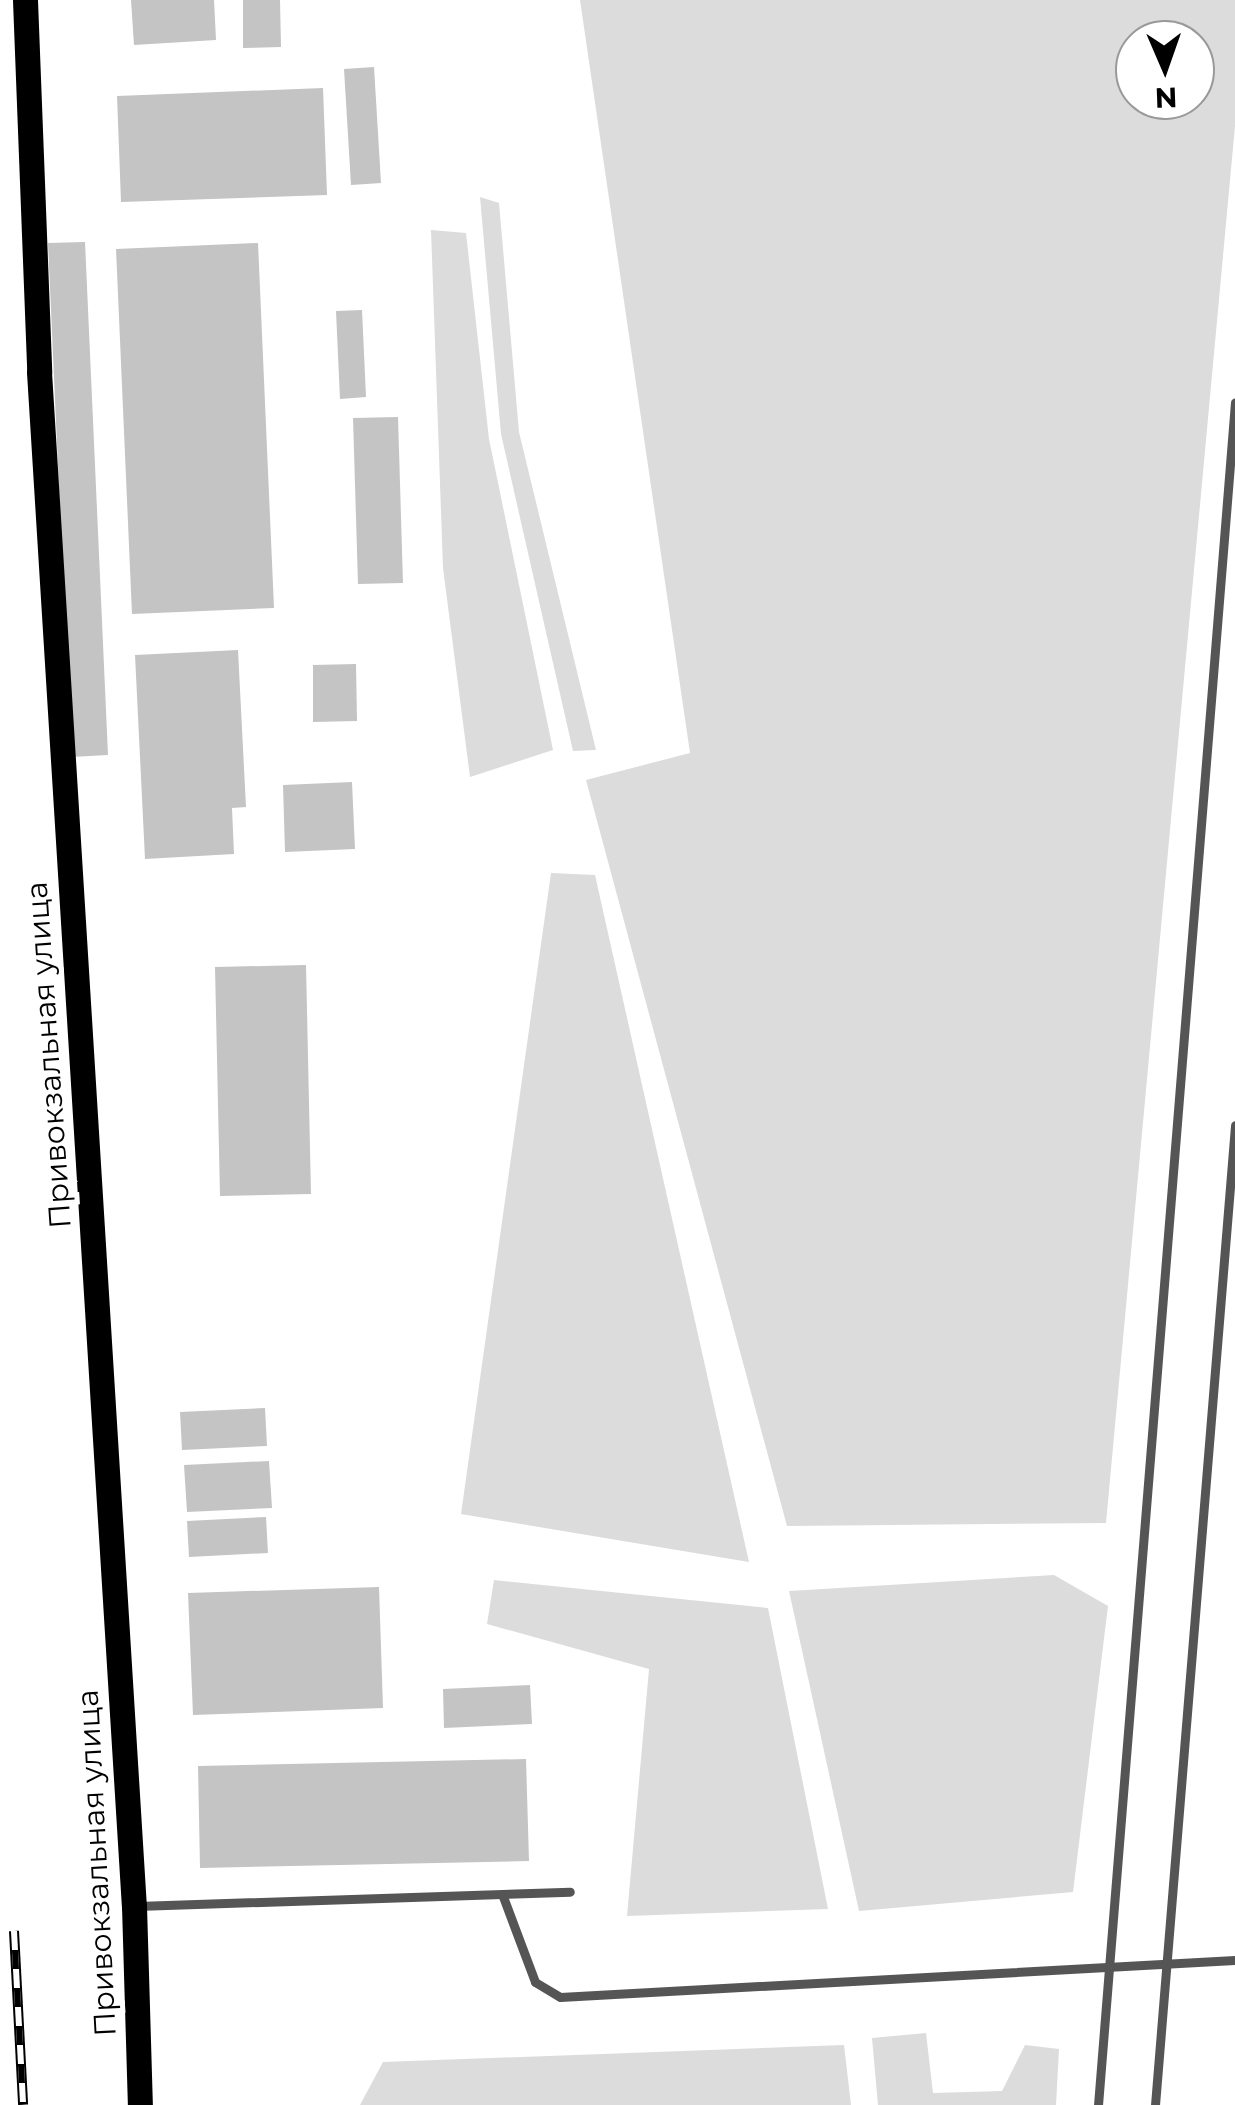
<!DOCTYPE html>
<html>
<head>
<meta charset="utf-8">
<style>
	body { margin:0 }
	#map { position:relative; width:1235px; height:2105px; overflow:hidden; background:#fff; font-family:Montserrat,sans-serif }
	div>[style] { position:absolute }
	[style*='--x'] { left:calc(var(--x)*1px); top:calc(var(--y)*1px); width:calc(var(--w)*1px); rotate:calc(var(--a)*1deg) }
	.green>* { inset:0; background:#dcdcdc }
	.building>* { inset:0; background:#c4c4c4 }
	.service>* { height:9px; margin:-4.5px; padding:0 4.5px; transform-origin:4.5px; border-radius:4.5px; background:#555 }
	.primary>* { height:25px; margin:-12.5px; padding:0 12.5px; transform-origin:12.5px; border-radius:12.5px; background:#000 }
	.rail>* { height:10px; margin-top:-5px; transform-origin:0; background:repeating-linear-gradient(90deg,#fff 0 19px,#000 0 38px); box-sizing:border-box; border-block:2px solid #000 }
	span { translate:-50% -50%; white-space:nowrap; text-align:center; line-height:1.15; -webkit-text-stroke:10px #fff; paint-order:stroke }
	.street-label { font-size:30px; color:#000 }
	.north { position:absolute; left:1115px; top:20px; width:100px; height:100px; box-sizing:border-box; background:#fff; border:2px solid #999; border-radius:50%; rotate:178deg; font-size:28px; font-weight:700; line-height:40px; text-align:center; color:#000 }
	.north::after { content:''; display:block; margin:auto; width:35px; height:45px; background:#000; clip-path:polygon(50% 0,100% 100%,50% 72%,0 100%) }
</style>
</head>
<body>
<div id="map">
	<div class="green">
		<i style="clip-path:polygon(evenodd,580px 0,1235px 0,1235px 126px,1106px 1523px,787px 1526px,586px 780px,690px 753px,580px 0,1135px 40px,1195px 40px,1195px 100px,1135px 100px,1135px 40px)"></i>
		<i style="clip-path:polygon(480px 197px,499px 203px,519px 432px,596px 750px,573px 751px,501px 434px)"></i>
		<i style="clip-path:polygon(431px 230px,466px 233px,489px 439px,553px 750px,470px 777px,443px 568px)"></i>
		<i style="clip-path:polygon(551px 873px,595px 875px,749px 1562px,461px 1514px)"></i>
		<i style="clip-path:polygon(1054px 1575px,1108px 1606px,1073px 1892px,859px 1911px,789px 1591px)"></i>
		<i style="clip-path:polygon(494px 1580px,768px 1608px,828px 1909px,627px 1916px,649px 1669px,487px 1624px)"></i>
		<i style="clip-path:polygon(926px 2033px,933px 2093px,1002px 2091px,1025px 2045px,1059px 2049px,1056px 2105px,878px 2105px,872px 2038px)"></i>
		<i style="clip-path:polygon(844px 2045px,851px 2105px,360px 2105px,383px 2062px)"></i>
	</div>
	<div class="building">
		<i style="clip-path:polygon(131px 0,214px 0,216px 40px,134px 45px)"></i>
		<i style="clip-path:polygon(243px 0,280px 0,281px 47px,243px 48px)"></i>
		<i style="clip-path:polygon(374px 67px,381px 183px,351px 185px,344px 69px)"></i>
		<i style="clip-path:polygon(323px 88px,327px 195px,121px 202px,117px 96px)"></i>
		<i style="clip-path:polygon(85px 242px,108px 755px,71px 757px,48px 243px)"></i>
		<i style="clip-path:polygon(258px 243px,274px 608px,132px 614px,116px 249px)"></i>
		<i style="clip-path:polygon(362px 310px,366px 397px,340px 399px,336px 311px)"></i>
		<i style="clip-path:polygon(398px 417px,403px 583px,358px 584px,353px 418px)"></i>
		<i style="clip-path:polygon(238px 650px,246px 807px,232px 808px,234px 854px,145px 859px,135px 655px)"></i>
		<i style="clip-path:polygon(356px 664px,357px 721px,313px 722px,313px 665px)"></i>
		<i style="clip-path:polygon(352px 782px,355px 849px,285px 852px,283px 785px)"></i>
		<i style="clip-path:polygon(306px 965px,311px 1194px,220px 1196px,215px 967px)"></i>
		<i style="clip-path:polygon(265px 1408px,267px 1446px,182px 1450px,180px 1412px)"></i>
		<i style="clip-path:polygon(269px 1461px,272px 1508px,187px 1512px,184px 1465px)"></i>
		<i style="clip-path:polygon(266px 1517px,268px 1553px,189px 1557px,187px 1521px)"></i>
		<i style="clip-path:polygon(379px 1587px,383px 1708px,193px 1715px,188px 1593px)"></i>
		<i style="clip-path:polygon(530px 1685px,532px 1724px,444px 1728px,443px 1689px)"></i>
		<i style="clip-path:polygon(526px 1759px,529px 1861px,200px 1868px,198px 1766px)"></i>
	</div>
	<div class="service">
		<i style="--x:502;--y:1894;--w:94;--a:69.4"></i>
		<i style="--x:535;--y:1982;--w:29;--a:31"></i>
		<i style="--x:560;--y:1997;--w:676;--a:-3.14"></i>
		<i style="--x:137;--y:1906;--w:433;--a:-1.9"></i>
		<i style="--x:1098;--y:2105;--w:1708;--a:-85.4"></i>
		<i style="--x:1155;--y:2105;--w:983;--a:-85.33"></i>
	</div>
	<div class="primary">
		<i style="--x:25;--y:0;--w:372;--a:87.8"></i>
		<i style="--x:39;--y:372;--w:1537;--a:86.46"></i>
		<i style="--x:134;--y:1906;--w:199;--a:88.3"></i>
	</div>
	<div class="rail">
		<i style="--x:14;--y:1931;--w:174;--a:87"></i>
	</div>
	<div class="street-label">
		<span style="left:49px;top:1055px;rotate:-94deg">Привокзальная улица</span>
		<span style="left:97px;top:1863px;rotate:-93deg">Привокзальная улица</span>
	</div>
	<div class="north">N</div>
</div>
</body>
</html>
